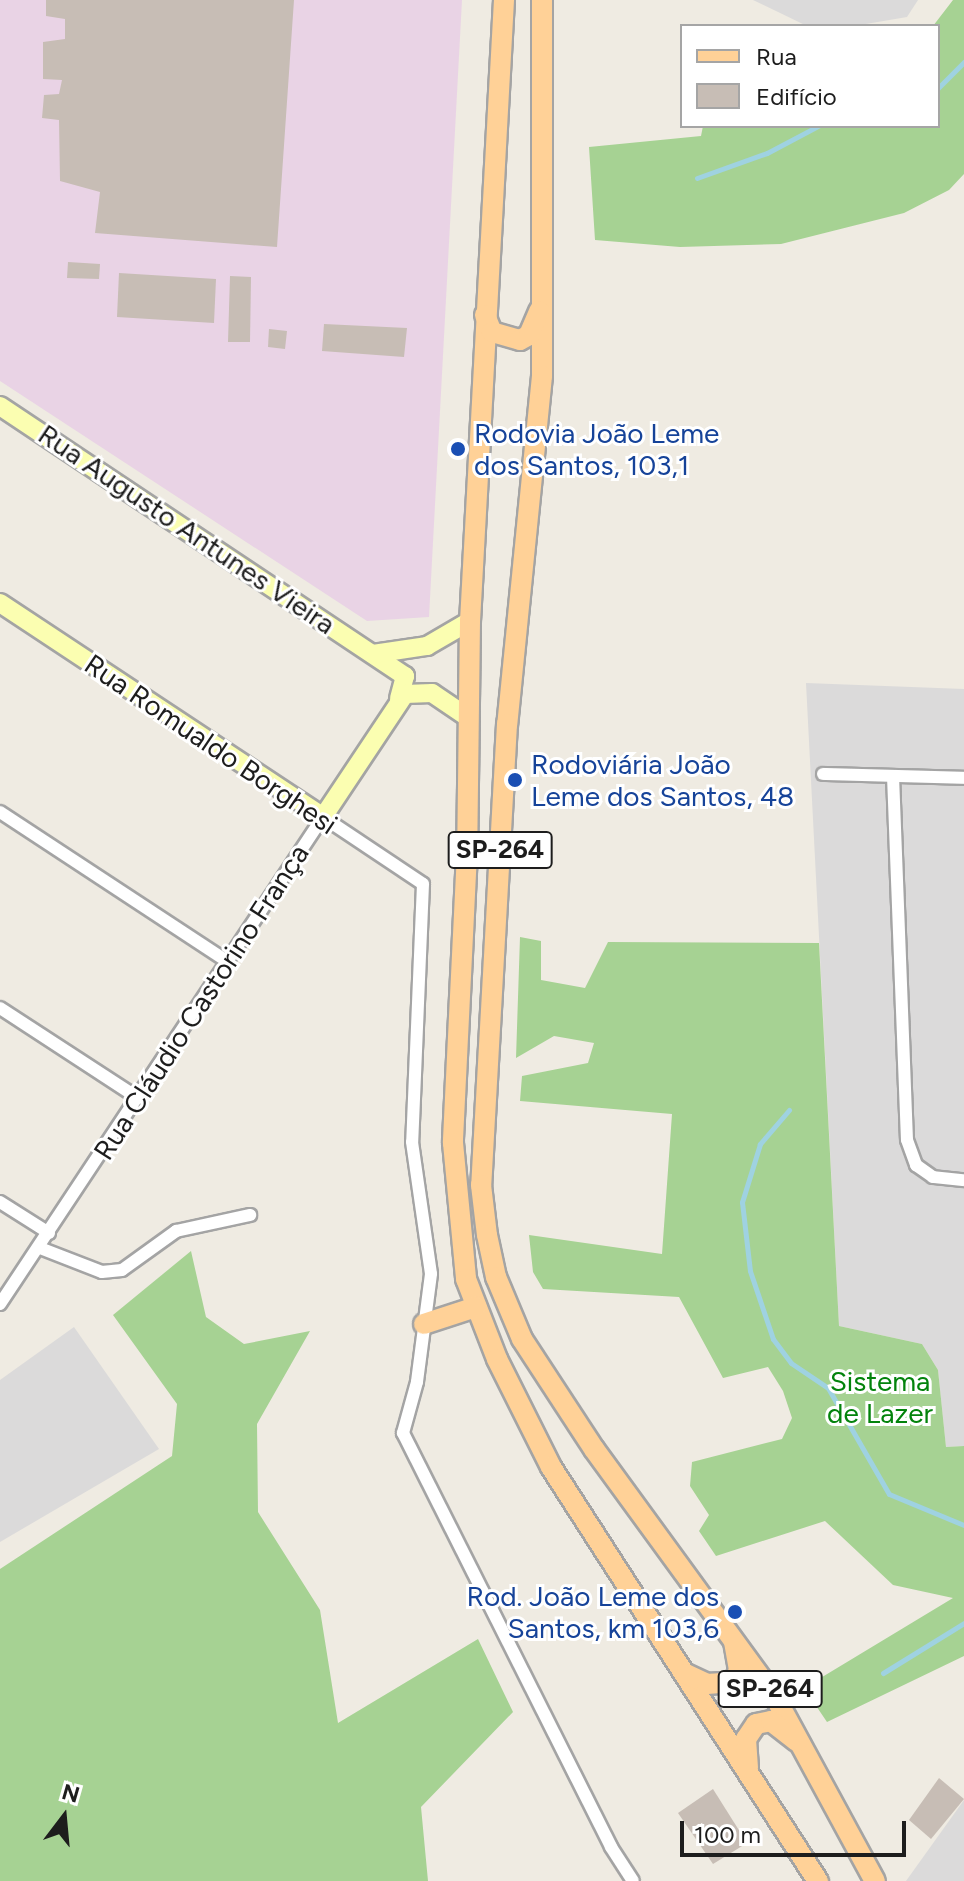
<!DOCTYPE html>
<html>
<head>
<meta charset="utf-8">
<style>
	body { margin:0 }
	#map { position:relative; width:964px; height:1881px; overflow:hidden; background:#efebe2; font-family:Figtree,sans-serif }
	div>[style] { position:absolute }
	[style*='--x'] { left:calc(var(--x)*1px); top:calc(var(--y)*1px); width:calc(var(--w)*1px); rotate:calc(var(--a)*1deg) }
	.residential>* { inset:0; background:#dbdada }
	.industrial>* { inset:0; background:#e9d3e5 }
	.forest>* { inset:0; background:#a6d293 }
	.stream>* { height:5px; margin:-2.5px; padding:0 2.5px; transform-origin:2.5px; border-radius:2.5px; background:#9fd2e1 }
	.building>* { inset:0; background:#c7bdb5 }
	.roads { filter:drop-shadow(2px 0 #a4a4a4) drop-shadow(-2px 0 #a4a4a4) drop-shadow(0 2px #a4a4a4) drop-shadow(0 -2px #a4a4a4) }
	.street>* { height:12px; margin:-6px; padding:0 6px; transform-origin:6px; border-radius:6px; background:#fff }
	.secondary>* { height:18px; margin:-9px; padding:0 9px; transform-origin:9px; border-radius:9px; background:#fbfeb1 }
	.primary>* { height:20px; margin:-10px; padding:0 10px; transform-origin:10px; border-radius:10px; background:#ffd197 }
	.dots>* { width:22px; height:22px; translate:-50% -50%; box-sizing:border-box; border:4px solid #fff; border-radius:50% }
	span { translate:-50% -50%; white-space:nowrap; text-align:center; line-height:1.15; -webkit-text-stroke:6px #fff; paint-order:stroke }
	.shield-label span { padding:2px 6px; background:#fff; border:2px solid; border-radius:6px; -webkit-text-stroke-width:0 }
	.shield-label { font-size:26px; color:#1d1d1d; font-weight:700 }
	.transit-label { font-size:28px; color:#164399 }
	.left { translate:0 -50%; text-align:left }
	.right { translate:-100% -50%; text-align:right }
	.street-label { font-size:28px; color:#1d1d1d }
	.park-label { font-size:28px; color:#03830c }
	.legend { position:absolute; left:680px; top:24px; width:260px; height:104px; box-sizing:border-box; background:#fff; border:2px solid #a5a5a5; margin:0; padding:10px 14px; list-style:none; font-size:24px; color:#1d1d1d }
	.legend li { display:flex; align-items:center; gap:16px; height:40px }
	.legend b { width:40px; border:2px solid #a5a5a5 }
	.north { position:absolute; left:24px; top:1777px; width:80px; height:80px; -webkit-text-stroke:6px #fff; paint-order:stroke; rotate:16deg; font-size:22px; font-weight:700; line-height:32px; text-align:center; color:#1d1d1d }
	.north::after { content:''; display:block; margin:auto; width:28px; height:36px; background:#1d1d1d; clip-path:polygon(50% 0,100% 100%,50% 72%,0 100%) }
	.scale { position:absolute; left:680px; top:1821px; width:226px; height:36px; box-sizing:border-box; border:4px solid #1d1d1d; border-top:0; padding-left:10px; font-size:24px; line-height:28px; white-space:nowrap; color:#1d1d1d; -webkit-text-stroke:6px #fff; paint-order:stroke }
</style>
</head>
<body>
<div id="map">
	<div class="residential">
		<i style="clip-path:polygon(753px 0,918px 0,907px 17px,854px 26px,807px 26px)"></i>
		<i style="clip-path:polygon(806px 683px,964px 689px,964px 1446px,946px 1447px,938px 1370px,922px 1344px,839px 1326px)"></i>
		<i style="clip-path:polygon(74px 1327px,159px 1449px,0 1542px,0 1380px)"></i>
		<i style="clip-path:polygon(964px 1800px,964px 1881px,906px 1881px)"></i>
	</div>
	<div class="industrial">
		<i style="clip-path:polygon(0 0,462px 0,429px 617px,367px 621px,0 381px)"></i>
	</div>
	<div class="forest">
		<i style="clip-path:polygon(953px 0,964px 0,964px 174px,949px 190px,904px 213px,781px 244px,680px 247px,595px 240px,589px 147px,701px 136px,703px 126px,938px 126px,938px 26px,933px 26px)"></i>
		<i style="clip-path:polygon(520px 937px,541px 941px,541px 980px,585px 988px,608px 942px,819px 943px,839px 1326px,922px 1344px,938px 1370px,946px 1447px,964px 1446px,964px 1656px,827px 1722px,804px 1688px,953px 1598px,893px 1585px,825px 1521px,716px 1556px,699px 1531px,709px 1515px,690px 1486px,692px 1462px,782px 1439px,792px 1418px,783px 1391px,768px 1367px,723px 1378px,679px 1297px,543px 1289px,533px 1272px,529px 1235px,662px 1254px,672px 1114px,520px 1101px,522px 1076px,588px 1063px,594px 1043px,554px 1036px,516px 1058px)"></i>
		<i style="clip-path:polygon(191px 1251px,206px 1317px,244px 1344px,310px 1331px,257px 1424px,258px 1512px,320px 1610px,338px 1723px,478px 1639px,513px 1712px,421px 1807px,428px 1881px,0 1881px,0 1569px,172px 1456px,177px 1404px,113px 1315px)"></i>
	</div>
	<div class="stream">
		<i style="--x:938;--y:88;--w:37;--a:-45"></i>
		<i style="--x:697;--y:178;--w:74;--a:-19.7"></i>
		<i style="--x:767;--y:153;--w:58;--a:-27.9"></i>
		<i style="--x:789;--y:1110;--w:45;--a:130.5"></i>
		<i style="--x:760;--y:1144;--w:61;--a:107.2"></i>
		<i style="--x:742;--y:1202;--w:69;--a:83.4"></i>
		<i style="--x:750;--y:1271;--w:72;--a:71.3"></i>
		<i style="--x:773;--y:1339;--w:30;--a:53"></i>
		<i style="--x:791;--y:1363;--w:45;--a:34"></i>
		<i style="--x:828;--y:1388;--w:122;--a:60.1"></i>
		<i style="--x:889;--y:1494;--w:81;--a:22.5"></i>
		<i style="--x:883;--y:1673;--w:95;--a:-31.7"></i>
	</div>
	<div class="building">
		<i style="clip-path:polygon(46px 0,294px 0,277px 247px,95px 233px,100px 192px,60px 181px,59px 120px,42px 118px,44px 95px,59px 94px,62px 80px,43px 79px,43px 42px,65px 39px,65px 19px,46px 16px)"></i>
		<i style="clip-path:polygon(68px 262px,100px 264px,99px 279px,67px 278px)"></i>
		<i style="clip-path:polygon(119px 273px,216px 279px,214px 323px,117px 317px)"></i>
		<i style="clip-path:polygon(230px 276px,251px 277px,250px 342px,228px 342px)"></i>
		<i style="clip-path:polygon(324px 324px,407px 328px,404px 357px,322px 351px)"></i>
		<i style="clip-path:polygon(269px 329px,287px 331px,285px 349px,268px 347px)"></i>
		<i style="clip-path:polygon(939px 1778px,964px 1799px,931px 1839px,909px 1820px)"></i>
		<i style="clip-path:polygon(713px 1789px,747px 1843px,713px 1864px,678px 1813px)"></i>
	</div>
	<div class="roads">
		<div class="street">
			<i style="--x:823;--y:774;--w:141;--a:1.6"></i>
			<i style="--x:893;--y:776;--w:364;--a:87.8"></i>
			<i style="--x:907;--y:1140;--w:27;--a:70"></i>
			<i style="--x:916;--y:1165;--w:21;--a:35"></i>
			<i style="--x:933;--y:1177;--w:31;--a:6"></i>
			<i style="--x:0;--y:812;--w:273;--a:33.3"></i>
			<i style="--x:0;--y:1008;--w:165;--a:33.1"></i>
			<i style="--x:0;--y:1202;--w:58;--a:32.3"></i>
			<i style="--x:40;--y:1248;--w:66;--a:21.2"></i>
			<i style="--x:102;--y:1272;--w:20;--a:-6"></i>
			<i style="--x:122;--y:1270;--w:67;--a:-35.8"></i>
			<i style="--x:176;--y:1231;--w:76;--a:-12.2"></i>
			<i style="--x:0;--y:1304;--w:584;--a:-56.45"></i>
			<i style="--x:323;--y:817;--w:120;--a:33.8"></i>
			<i style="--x:423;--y:884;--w:258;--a:92.4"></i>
			<i style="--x:412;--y:1142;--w:133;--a:81.8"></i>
			<i style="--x:431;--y:1274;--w:109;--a:97.4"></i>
			<i style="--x:417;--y:1382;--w:53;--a:105.4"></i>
			<i style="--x:403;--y:1433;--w:463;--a:63.3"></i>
			<i style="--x:611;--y:1847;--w:40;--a:57.1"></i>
		</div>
		<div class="secondary">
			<i style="--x:0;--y:406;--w:487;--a:33.7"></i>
			<i style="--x:405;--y:676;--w:23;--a:105"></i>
			<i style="--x:0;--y:603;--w:387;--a:33.5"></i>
			<i style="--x:323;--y:817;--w:148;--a:-56.3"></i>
			<i style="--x:405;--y:694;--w:27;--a:-2"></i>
			<i style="--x:432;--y:693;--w:41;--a:34.1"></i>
			<i style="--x:373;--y:654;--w:55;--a:-8.4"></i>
			<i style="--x:427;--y:646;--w:50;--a:-30.2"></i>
		</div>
		<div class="primary">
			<i style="--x:504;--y:0;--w:622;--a:93.13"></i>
			<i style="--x:470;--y:621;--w:232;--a:90.7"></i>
			<i style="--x:467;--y:853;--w:290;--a:92.8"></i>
			<i style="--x:453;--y:1143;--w:137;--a:84.5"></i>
			<i style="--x:466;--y:1279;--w:86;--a:68.8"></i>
			<i style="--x:497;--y:1359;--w:121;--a:63.4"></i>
			<i style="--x:551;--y:1467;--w:493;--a:57.2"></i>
			<i style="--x:542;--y:0;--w:376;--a:90"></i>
			<i style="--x:542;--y:376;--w:350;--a:95.7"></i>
			<i style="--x:507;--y:724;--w:462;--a:93.2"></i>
			<i style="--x:481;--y:1185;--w:50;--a:83.2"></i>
			<i style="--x:487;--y:1235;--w:43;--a:77.9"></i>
			<i style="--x:496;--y:1277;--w:67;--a:67.2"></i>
			<i style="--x:522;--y:1339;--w:131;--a:56.8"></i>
			<i style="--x:594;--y:1449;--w:307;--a:53.9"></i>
			<i style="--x:775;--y:1697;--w:209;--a:61.5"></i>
			<i style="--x:485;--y:315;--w:18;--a:68"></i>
			<i style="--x:492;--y:332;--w:29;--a:16"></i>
			<i style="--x:520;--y:340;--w:10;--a:-29"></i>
			<i style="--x:529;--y:335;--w:26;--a:-67"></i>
			<i style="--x:424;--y:1324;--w:55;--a:-18.1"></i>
			<i style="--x:686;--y:1674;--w:23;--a:25"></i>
			<i style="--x:707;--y:1684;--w:27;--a:-4"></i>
			<i style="--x:734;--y:1682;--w:13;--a:-67"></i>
			<i style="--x:739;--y:1670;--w:27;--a:-100"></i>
			<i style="--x:748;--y:1768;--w:29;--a:-94"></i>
			<i style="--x:746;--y:1739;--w:18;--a:-56"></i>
			<i style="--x:756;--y:1724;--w:15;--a:-11"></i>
			<i style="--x:771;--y:1721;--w:33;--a:38"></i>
		</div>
	</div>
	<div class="dots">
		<i style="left:458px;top:449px;background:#1a4fb4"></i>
		<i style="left:515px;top:780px;background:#1a4fb4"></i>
		<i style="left:735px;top:1612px;background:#1a4fb4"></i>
	</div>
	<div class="shield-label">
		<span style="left:500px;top:850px">SP-264</span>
		<span style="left:770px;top:1689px">SP-264</span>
	</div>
	<div class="transit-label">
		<span class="left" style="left:474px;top:449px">Rodovia João Leme<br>dos Santos, 103,1</span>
		<span class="left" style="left:531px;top:780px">Rodoviária João<br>Leme dos Santos, 48</span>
		<span class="right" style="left:719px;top:1612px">Rod. João Leme dos<br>Santos, km 103,6</span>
	</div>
	<div class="street-label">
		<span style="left:187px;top:529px;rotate:34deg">Rua Augusto Antunes Vieira</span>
		<span style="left:211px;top:744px;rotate:34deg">Rua Romualdo Borghesi</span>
		<span style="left:201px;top:1002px;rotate:-57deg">Rua Cláudio Castorino França</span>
	</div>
	<div class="park-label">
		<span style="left:880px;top:1397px">Sistema<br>de Lazer</span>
	</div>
	<ul class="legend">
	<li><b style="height:10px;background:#ffd197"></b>Rua</li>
	<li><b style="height:22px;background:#c7bdb5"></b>Edifício</li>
	</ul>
	<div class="north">N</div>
	<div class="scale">100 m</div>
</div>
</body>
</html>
